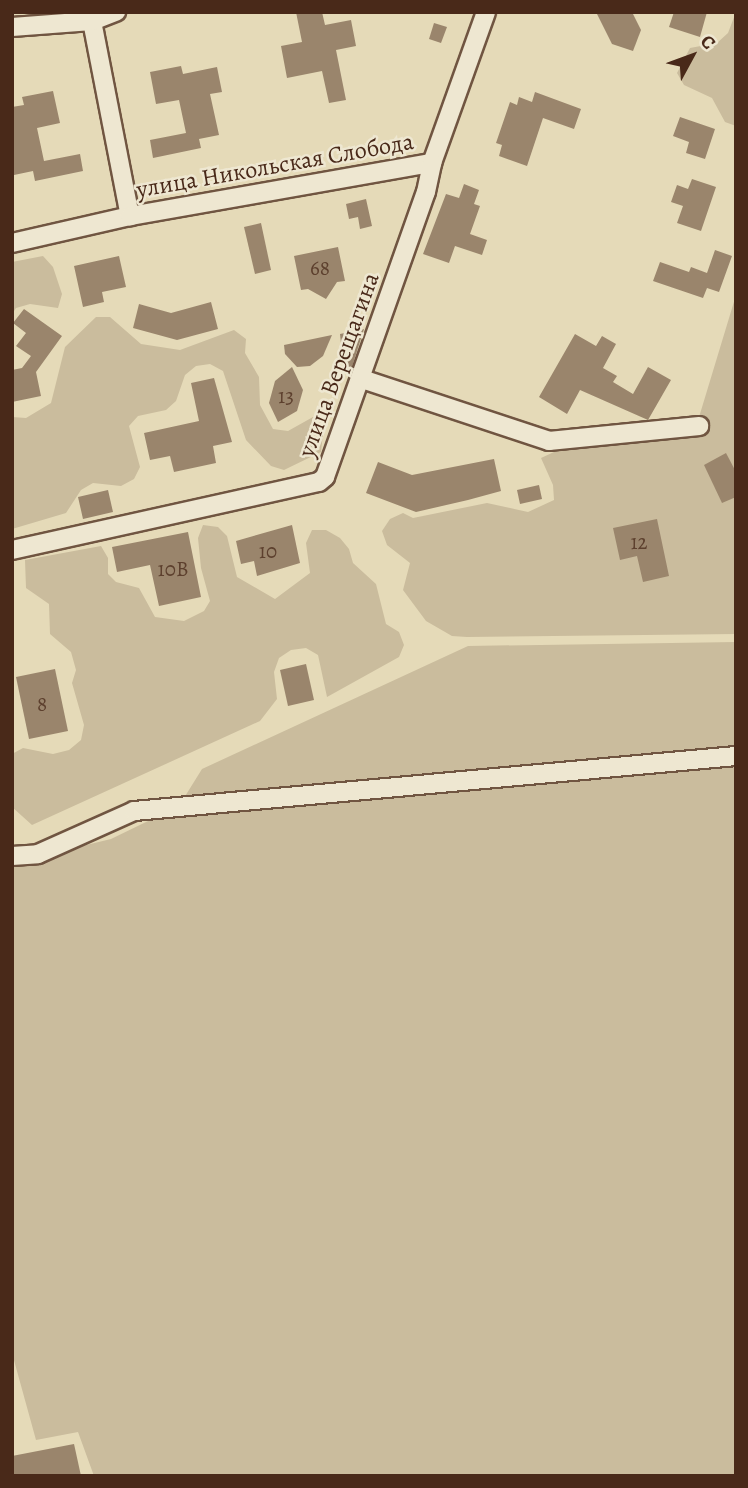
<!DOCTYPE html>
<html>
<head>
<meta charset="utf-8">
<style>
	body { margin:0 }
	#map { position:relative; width:748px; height:1488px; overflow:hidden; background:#e5dab8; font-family:Alegreya,serif }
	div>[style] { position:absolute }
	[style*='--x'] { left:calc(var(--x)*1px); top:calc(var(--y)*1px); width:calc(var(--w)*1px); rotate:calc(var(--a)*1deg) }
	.green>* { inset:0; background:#cabc9d }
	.building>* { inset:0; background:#9a856c }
	.roads { filter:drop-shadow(2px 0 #705541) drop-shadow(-2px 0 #705541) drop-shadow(0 2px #705541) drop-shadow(0 -2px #705541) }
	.minor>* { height:18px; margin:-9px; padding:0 9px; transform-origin:9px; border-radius:9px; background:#eee7d1 }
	span { translate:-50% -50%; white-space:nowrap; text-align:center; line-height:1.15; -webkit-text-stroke:5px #eee7d1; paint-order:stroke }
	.number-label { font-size:21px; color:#5d402e }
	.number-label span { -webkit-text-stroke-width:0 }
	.street-label { font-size:24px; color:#492919 }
	.frame { position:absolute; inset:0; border:14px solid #492919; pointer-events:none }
	.north { position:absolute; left:657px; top:21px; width:70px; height:70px; -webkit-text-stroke:5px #eee7d1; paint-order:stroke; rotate:49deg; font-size:19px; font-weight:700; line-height:28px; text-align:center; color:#492919 }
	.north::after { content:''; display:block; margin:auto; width:24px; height:32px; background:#492919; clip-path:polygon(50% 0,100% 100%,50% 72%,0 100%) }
</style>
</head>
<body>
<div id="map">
	<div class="green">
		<i style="clip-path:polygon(736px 12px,736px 126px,725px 122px,712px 98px,684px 85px,677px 73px,690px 48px,717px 43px,728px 33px)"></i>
		<i style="clip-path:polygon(43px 256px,53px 267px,62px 294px,58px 308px,30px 304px,16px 308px,12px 314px,12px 262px)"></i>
		<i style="clip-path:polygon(736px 295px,736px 634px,467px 637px,452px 636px,426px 621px,403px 590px,410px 563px,387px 545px,382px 531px,390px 519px,403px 513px,413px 518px,487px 503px,528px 512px,554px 500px,553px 485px,541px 458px,554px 452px,693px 437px)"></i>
		<i style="clip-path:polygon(96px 317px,110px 317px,141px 344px,180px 350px,234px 330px,246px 339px,245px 353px,259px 377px,260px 405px,273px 429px,288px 431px,313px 417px,324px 424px,321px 452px,284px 470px,271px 466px,246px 440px,223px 371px,210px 364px,196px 366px,185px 375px,176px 401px,166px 410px,138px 416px,129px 426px,140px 467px,134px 479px,121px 486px,93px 483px,81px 490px,66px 513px,12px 529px,12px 417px,26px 418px,51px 403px,65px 347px)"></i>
		<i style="clip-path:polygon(203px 525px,218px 527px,227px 536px,237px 577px,275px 599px,310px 573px,306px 543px,312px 530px,326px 530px,340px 538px,349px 549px,353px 563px,376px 584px,386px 624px,399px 632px,404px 645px,399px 657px,327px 697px,318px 655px,306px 648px,291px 650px,279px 658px,274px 672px,277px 699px,260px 721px,32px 825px,12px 807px,12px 754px,23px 748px,53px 754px,69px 750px,81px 740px,84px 725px,72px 683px,76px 670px,71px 652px,50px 634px,49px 604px,26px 588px,25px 560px,101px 546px,108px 558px,108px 574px,116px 582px,139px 588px,155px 617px,184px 621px,204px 611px,210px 601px,201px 568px,198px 538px)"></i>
		<i style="clip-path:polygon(736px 642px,736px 1476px,94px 1476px,78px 1432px,36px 1440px,12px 1353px,12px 863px,111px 839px,179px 806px,202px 769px,468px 646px)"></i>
	</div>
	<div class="building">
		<i style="clip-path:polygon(296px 12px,322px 12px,325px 25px,351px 20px,356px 46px,336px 50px,346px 100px,329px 103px,322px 71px,287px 78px,281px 46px,302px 42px)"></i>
		<i style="clip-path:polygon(596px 12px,632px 12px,641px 30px,633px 51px,612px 44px)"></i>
		<i style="clip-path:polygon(674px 12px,707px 12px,700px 37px,669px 27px)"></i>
		<i style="clip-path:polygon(434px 23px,447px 27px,441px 43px,429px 39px)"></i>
		<i style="clip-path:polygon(181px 66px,183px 74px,217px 67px,222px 92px,210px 94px,219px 135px,199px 139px,201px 148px,153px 158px,150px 140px,186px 133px,179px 100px,156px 104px,150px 72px)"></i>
		<i style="clip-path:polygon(53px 91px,60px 123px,37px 128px,44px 161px,80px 154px,83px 171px,35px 181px,33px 171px,14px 175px,12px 107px,24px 105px,22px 97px)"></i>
		<i style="clip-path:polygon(535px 92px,581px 109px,574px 129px,543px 118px,527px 166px,499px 156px,502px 145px,496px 143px,510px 102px,517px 105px,519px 97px,532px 102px)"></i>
		<i style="clip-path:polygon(680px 117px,715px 129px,705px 159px,686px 153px,689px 142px,673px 136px)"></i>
		<i style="clip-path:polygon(692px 179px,716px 187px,701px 231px,677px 223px,683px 206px,671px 202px,677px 185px,688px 189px)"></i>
		<i style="clip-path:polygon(464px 184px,479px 190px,474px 204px,480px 206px,470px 234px,487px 240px,482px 255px,455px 246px,449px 263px,423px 254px,446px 194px,459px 198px)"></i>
		<i style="clip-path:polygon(366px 199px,372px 226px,360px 229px,358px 217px,349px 219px,346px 204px)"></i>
		<i style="clip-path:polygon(261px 223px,271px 270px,255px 274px,244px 227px)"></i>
		<i style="clip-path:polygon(338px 247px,345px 281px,337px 282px,326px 299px,308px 289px,301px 290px,294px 256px)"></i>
		<i style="clip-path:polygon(715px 250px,732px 256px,719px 292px,707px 288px,703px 298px,653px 281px,660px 262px,689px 272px,691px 267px,707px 273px)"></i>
		<i style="clip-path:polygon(119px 256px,126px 287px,102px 292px,104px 302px,83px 307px,74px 266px)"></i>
		<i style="clip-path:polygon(211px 302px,218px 329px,177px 340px,133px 328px,139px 304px,171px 313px)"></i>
		<i style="clip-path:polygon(24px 309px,62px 336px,36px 372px,41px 396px,12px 402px,12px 370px,22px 368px,31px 356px,16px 346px,26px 333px,13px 323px)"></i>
		<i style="clip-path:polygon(364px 329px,350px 373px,343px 361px,340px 334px)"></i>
		<i style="clip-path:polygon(575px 334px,596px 346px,602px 336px,616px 344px,603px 368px,617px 376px,613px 382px,633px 394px,648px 367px,671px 380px,648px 420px,580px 390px,567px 414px,539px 397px)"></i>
		<i style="clip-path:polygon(332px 335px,323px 356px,310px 366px,297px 367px,285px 354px,284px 345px)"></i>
		<i style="clip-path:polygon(292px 367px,303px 390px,297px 411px,278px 422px,269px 403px,275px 381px)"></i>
		<i style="clip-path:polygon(214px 378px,232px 442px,213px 446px,216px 463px,174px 472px,170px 456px,150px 460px,144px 433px,199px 421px,191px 383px)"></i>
		<i style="clip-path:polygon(726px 453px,736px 472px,736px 497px,722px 503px,704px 465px)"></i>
		<i style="clip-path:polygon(494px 459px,501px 491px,468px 500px,416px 512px,366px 493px,378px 462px,412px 475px)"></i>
		<i style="clip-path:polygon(539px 485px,542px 499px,520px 504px,517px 490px)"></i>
		<i style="clip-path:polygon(108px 490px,113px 512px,83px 519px,78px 497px)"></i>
		<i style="clip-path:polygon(657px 519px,669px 576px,643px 582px,637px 556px,620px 560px,613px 528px)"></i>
		<i style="clip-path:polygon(292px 525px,300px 563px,257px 576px,254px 561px,241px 564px,236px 541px)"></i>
		<i style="clip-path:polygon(188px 532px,201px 597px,159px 606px,150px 565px,117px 572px,112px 547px)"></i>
		<i style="clip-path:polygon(306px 664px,314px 700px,288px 706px,280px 670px)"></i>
		<i style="clip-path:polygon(55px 669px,68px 731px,29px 739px,16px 677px)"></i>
		<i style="clip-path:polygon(74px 1444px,81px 1476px,12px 1476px,12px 1456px)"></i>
	</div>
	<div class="roads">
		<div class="minor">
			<i style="--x:92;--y:21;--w:199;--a:79"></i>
			<i style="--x:12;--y:27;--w:80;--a:-4.3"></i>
			<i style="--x:92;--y:21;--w:26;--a:-21"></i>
			<i style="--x:12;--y:243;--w:121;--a:-12.9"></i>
			<i style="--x:130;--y:216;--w:307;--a:-10"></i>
			<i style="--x:432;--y:163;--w:160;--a:-70.3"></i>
			<i style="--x:362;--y:379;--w:197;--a:18.3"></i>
			<i style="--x:549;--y:441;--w:151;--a:-5.7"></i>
			<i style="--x:12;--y:550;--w:314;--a:-12.5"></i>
			<i style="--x:319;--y:482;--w:8;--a:-40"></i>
			<i style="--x:325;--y:477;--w:302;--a:-70.5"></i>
			<i style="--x:426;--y:192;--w:30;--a:-78"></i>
			<i style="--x:12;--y:856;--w:26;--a:-4"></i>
			<i style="--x:38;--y:854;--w:105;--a:-24.1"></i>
			<i style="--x:134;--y:811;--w:605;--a:-5.22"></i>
		</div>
	</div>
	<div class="number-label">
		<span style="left:320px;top:268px">68</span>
		<span style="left:286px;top:396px">13</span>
		<span style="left:639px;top:542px">12</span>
		<span style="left:268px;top:551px">10</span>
		<span style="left:173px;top:569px">10В</span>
		<span style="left:42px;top:704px">8</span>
	</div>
	<div class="street-label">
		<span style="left:275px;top:166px;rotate:-10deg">улица Никольская Слобода</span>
		<span style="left:339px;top:365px;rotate:-70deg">улица Верещагина</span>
	</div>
	<div class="frame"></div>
	<div class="north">С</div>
</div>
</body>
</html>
